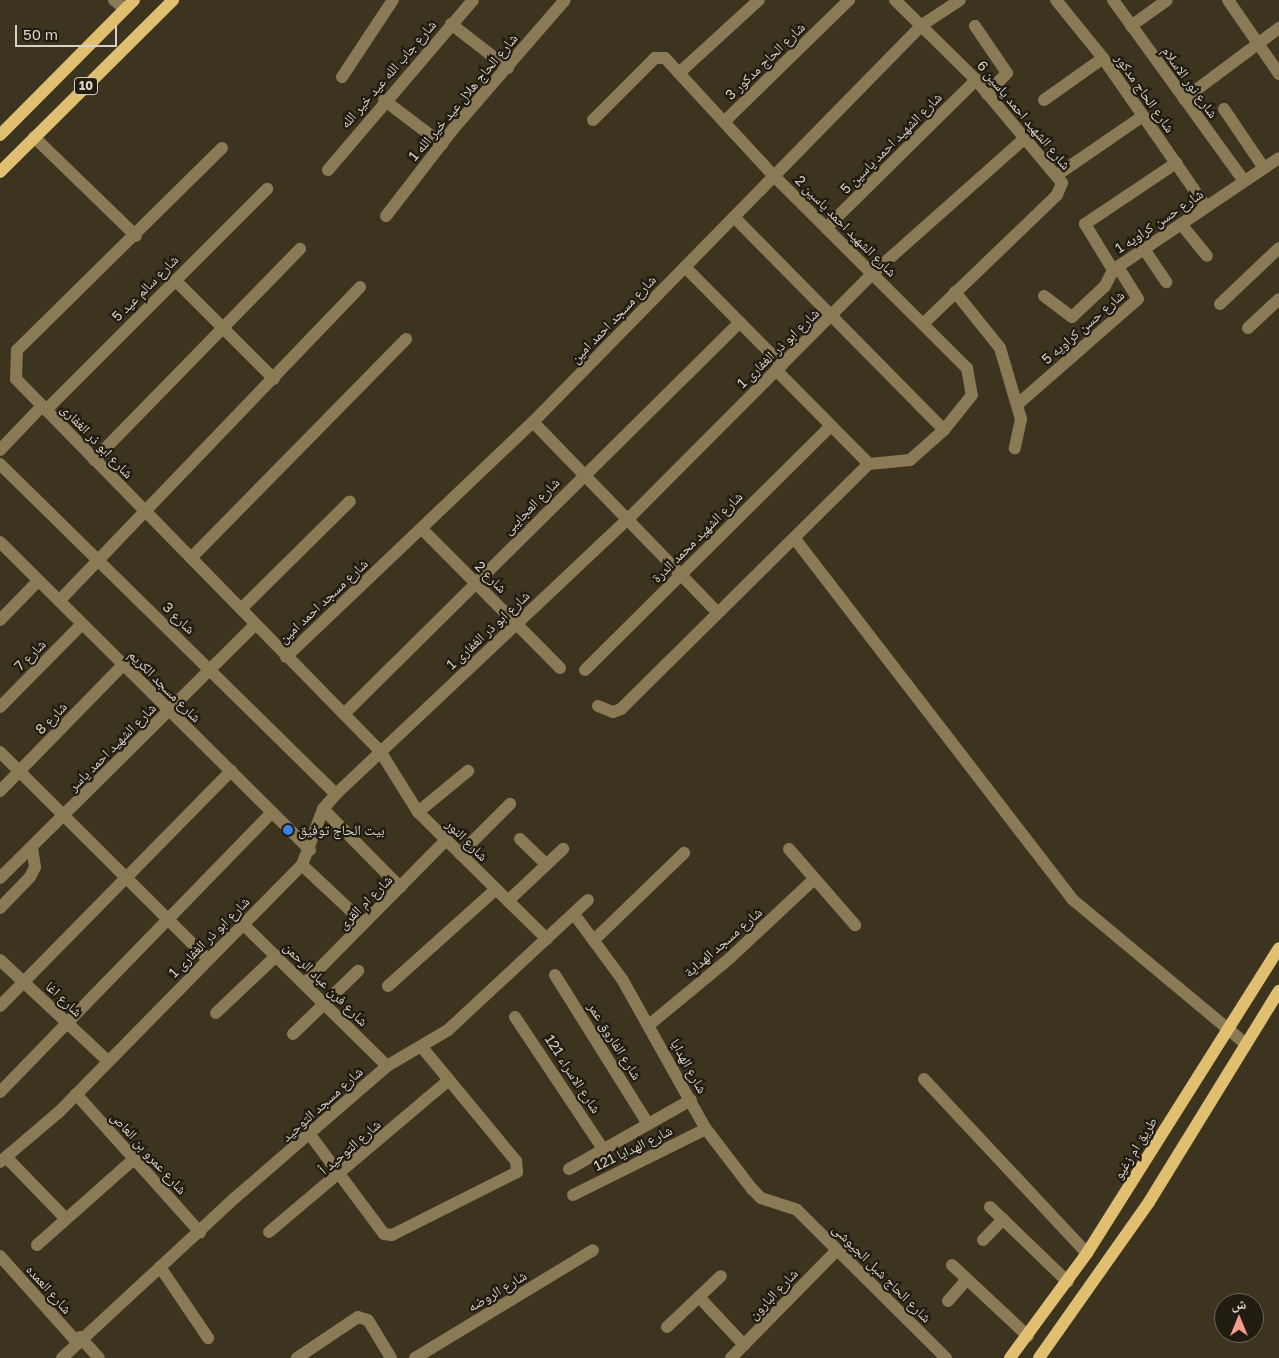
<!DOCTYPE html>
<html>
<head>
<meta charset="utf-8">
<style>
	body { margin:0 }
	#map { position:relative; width:1279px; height:1358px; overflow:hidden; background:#3c341e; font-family:"Golos Text","Noto Naskh Arabic",sans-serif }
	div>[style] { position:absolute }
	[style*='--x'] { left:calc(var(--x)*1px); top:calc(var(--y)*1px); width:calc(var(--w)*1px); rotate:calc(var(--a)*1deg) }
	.minor>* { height:12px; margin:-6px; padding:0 6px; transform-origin:6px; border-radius:6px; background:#8a7a56 }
	.major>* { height:12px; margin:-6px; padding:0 6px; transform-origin:6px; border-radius:6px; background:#e0bf70 }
	.dots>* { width:14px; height:14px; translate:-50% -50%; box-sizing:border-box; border:2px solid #201c12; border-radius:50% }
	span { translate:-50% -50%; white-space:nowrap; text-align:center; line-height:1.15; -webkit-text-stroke:4.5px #201c12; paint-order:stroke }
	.shield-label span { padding:1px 4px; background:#201c12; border:1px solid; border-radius:4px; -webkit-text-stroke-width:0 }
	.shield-label { font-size:12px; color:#d7d2c5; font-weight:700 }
	.street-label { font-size:14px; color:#d7d2c5 }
	.poi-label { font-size:14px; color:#d7d2c5 }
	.left { translate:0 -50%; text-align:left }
	.north { position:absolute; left:1214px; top:1293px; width:50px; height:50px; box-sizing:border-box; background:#201c12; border:1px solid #69655a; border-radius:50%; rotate:0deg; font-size:14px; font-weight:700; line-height:20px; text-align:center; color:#d7d2c5 }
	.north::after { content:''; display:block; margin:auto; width:18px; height:22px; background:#f59d8f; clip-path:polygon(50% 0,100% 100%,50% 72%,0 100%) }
	.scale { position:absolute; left:15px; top:25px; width:102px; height:22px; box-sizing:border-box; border:2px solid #d7d2c5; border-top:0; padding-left:6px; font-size:15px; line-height:18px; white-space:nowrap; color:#d7d2c5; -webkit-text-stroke:4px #201c12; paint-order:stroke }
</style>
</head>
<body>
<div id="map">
	<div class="minor">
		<i style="--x:114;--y:0;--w:14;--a:39"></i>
		<i style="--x:895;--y:0;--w:114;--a:44.6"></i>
		<i style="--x:976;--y:80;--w:134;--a:50.1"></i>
		<i style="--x:1062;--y:183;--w:13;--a:113"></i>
		<i style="--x:1057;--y:195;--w:186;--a:136.1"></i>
		<i style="--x:1056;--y:0;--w:75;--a:51"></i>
		<i style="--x:1103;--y:58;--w:181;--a:55.3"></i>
		<i style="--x:1113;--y:0;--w:223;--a:54.1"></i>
		<i style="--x:1228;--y:0;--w:90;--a:55.4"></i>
		<i style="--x:451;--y:24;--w:72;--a:37.7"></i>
		<i style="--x:975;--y:26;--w:57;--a:55.8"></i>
		<i style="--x:1007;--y:73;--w:29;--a:134"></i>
		<i style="--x:1131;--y:26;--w:44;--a:-35.8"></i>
		<i style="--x:679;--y:73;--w:108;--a:-42.4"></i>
		<i style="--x:342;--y:77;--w:92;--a:-56.5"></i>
		<i style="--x:1184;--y:99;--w:119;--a:-36.8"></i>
		<i style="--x:384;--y:100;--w:73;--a:37.2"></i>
		<i style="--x:1044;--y:100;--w:72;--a:-35.4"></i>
		<i style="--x:1224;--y:109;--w:71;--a:55.9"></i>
		<i style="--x:593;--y:120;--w:88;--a:-45"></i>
		<i style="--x:655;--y:58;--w:10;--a:0"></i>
		<i style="--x:665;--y:58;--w:161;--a:47.3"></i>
		<i style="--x:774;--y:176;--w:272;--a:44.9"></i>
		<i style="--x:967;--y:368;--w:27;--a:80"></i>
		<i style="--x:972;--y:395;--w:45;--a:128.7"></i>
		<i style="--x:944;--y:430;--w:45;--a:138.6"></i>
		<i style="--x:910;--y:460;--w:41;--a:174.4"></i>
		<i style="--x:724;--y:122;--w:175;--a:-44.3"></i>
		<i style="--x:34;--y:137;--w:142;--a:44.1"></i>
		<i style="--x:222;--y:148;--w:288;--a:135.4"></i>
		<i style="--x:17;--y:350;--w:29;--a:92"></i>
		<i style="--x:16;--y:379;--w:520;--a:45.62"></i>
		<i style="--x:380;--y:751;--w:72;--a:58.1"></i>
		<i style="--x:418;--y:812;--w:181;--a:44.6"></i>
		<i style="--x:328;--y:170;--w:223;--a:-49.5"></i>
		<i style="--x:1057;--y:175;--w:104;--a:-34.5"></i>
		<i style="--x:386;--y:216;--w:111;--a:-52.3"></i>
		<i style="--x:454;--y:128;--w:169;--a:-49.1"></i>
		<i style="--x:734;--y:217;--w:299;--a:45.4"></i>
		<i style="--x:1181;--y:224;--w:41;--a:50.9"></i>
		<i style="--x:826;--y:228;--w:211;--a:-44.6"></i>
		<i style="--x:1144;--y:249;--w:40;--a:56"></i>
		<i style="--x:685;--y:267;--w:138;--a:45.3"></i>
		<i style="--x:1113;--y:270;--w:54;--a:-121.3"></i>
		<i style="--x:1085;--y:224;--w:110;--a:-33.8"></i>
		<i style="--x:175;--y:280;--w:140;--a:45"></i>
		<i style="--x:955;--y:292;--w:72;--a:51.2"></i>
		<i style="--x:1000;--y:348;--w:74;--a:73.5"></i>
		<i style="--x:1021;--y:419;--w:30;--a:102"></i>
		<i style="--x:1044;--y:296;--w:35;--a:37"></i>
		<i style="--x:1072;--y:317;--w:45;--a:-43.2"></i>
		<i style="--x:1105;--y:286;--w:18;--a:-63"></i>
		<i style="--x:1113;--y:270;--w:200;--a:-34"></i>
		<i style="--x:1220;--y:304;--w:81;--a:-43.5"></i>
		<i style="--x:1248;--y:328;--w:42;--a:-43.1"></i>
		<i style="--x:776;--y:370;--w:132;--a:45.3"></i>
		<i style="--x:1018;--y:404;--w:159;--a:-41.2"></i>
		<i style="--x:1138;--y:299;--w:38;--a:-122"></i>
		<i style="--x:46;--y:410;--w:313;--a:-45"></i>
		<i style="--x:533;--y:422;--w:264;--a:45.9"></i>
		<i style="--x:0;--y:450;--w:61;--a:-46.3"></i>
		<i style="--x:94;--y:460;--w:295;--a:-45.7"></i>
		<i style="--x:0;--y:464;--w:471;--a:44.5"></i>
		<i style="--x:422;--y:529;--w:196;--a:45.2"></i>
		<i style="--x:795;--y:539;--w:454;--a:52.4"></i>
		<i style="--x:1072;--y:899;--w:225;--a:39.8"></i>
		<i style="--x:0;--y:542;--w:437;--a:44.8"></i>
		<i style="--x:191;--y:558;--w:307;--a:-45.5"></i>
		<i style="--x:59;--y:601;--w:435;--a:-46.2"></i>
		<i style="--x:241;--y:609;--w:153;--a:-44.7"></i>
		<i style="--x:0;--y:620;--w:54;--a:-45.7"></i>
		<i style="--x:286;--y:657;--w:341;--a:-43.6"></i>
		<i style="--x:533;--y:422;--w:556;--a:-45.58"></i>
		<i style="--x:922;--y:25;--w:45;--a:-33.3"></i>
		<i style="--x:585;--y:670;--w:346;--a:-44.8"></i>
		<i style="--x:598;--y:706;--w:16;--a:22"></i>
		<i style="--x:613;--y:712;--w:9;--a:-21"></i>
		<i style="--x:621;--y:709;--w:349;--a:-44.7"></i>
		<i style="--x:0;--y:707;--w:117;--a:-45.3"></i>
		<i style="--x:344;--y:714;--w:557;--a:-44.71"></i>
		<i style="--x:0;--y:752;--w:293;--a:44.9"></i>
		<i style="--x:0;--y:791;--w:176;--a:-45.7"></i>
		<i style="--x:323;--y:809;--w:110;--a:45.4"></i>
		<i style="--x:418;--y:812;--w:65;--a:-39.4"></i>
		<i style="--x:520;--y:839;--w:36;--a:44"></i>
		<i style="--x:789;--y:849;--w:101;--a:49"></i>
		<i style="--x:460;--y:854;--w:71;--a:-45"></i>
		<i style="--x:302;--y:865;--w:85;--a:43.1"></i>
		<i style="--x:0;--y:878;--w:359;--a:-44.8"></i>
		<i style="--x:508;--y:901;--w:76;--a:-43.4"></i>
		<i style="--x:0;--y:908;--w:43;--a:-45.9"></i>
		<i style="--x:30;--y:877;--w:11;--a:-63"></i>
		<i style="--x:35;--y:867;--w:20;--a:-99"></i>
		<i style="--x:574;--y:914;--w:81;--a:53.6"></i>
		<i style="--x:622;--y:979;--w:172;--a:60.8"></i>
		<i style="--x:706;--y:1129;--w:76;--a:52.5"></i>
		<i style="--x:752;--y:1189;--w:13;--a:45"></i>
		<i style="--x:761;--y:1198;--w:38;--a:18"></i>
		<i style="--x:797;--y:1210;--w:210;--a:44.8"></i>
		<i style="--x:243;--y:924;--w:202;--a:44.6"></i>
		<i style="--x:595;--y:939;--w:124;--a:-44"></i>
		<i style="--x:0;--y:960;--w:146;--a:43.1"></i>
		<i style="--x:555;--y:975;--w:176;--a:58"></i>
		<i style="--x:304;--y:984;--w:202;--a:-45.4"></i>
		<i style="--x:388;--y:986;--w:145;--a:-41.9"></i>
		<i style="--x:0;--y:1006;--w:330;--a:-45.5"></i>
		<i style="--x:216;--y:1013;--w:83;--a:-43.5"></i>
		<i style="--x:515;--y:1017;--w:159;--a:56.3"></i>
		<i style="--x:649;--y:1025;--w:105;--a:-39.6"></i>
		<i style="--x:730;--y:958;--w:115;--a:-43.2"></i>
		<i style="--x:293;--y:1034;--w:91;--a:-44.1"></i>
		<i style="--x:924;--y:1079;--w:238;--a:46.9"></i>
		<i style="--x:0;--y:1092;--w:390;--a:-45.8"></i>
		<i style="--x:76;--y:1094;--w:186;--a:48.1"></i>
		<i style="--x:311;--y:1136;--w:122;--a:53.3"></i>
		<i style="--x:384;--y:1234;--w:8;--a:7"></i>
		<i style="--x:392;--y:1235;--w:140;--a:-26.7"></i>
		<i style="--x:517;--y:1172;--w:11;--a:-95"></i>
		<i style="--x:516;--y:1161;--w:149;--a:-129.6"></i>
		<i style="--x:6;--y:1157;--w:86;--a:45.9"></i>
		<i style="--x:0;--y:1162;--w:77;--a:-40.3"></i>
		<i style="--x:59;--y:1112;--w:346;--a:-45.5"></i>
		<i style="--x:302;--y:865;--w:60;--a:-69.4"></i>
		<i style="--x:323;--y:809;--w:20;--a:-49"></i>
		<i style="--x:336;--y:794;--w:400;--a:-43.3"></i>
		<i style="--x:627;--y:520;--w:349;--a:-45.1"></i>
		<i style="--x:873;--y:273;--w:202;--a:-41.6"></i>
		<i style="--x:569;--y:1169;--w:140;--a:-29.5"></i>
		<i style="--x:573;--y:1195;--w:148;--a:-26.4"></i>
		<i style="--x:990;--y:1207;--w:108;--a:43.9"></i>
		<i style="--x:269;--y:1232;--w:234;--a:-40.2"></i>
		<i style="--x:983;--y:1240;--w:29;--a:-46"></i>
		<i style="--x:37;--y:1245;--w:130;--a:-41.6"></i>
		<i style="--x:0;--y:1256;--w:114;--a:48.2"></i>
		<i style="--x:952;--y:1265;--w:104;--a:43.1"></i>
		<i style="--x:160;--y:1267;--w:86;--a:55.9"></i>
		<i style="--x:699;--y:1297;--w:66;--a:46.8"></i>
		<i style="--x:948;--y:1301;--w:29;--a:-49"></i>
		<i style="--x:667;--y:1327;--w:74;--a:-43.4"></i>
		<i style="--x:80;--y:1337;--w:28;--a:48"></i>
		<i style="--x:62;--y:1358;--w:237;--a:-42.8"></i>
		<i style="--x:236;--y:1197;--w:200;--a:-40.9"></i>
		<i style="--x:387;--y:1066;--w:71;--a:-30.5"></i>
		<i style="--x:448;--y:1030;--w:191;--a:-42.9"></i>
		<i style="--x:297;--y:1358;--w:73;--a:-33.9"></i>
		<i style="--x:358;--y:1317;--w:10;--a:17"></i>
		<i style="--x:368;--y:1320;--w:44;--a:58.8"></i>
		<i style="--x:415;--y:1358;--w:208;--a:-31.2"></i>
		<i style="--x:731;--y:1358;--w:151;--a:-45.5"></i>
	</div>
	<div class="major">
		<i style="--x:0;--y:135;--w:190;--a:-45.2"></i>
		<i style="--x:0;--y:172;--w:244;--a:-44.8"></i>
		<i style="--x:1010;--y:1358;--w:130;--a:-53.7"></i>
		<i style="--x:1087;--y:1253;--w:360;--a:-57.8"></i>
		<i style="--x:1039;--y:1358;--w:191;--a:-54.8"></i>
		<i style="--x:1149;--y:1202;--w:248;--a:-58.4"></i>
	</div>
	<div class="dots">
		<i style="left:288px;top:830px;background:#3f7fe0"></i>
	</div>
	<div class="shield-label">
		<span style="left:86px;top:86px">10</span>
	</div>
	<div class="street-label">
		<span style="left:765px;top:61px;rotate:-44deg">شارع الحاج مدكور 3</span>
		<span style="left:388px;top:74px;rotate:-49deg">شارع جاب الله عيد خير الله</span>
		<span style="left:1190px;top:82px;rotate:54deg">شارع نور الاسلام</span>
		<span style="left:1145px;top:93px;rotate:55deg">شارع الحاج مدكور</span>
		<span style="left:463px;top:97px;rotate:-50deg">شارع الحاج هلال عيد خير الله 1</span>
		<span style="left:1024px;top:115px;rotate:50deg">شارع الشهيد احمد ياسين 6</span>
		<span style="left:891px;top:143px;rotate:-45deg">شارع الشهيد احمد ياسين 5</span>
		<span style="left:1159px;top:221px;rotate:-34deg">شارع حسن كراويه 1</span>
		<span style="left:846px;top:226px;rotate:45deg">شارع الشهيد احمد ياسين 2</span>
		<span style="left:145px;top:288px;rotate:-45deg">شارع سالم عيد 5</span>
		<span style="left:613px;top:319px;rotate:-46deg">شارع مسجد احمد امين</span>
		<span style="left:1083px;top:327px;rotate:-41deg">شارع حسن كراويه 5</span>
		<span style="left:778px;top:348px;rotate:-44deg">شارع ابو ذر الغفارى 1</span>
		<span style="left:97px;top:441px;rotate:46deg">شارع ابو ذر الغفارى</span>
		<span style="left:531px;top:506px;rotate:-45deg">شارع العجايبى</span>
		<span style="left:697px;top:537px;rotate:-45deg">شارع الشهيد محمد الدرة</span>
		<span style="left:491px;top:577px;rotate:45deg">شارع 2</span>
		<span style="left:323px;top:601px;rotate:-43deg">شارع مسجد احمد امين</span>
		<span style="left:179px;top:618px;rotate:44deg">شارع 3</span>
		<span style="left:488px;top:630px;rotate:-43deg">شارع ابو ذر الغفارى 1</span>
		<span style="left:30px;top:655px;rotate:-45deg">شارع 7</span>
		<span style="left:165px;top:686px;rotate:45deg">شارع مسجد الكريم</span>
		<span style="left:51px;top:718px;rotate:-46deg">شارع 8</span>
		<span style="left:112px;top:747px;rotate:-45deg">شارع الشهيد احمد ياسر</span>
		<span style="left:467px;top:840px;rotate:45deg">شارع النور</span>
		<span style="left:365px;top:902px;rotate:-45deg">شارع ام القرى</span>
		<span style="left:209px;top:937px;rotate:-45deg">شارع ابو ذر الغفارى 1</span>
		<span style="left:723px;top:942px;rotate:-41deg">شارع مسجد الهداية</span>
		<span style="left:326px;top:984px;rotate:45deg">شارع فرن عباد الرحمن</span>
		<span style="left:64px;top:999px;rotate:43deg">شارع اغا</span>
		<span style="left:615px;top:1041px;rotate:58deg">شارع الفاروق عمر</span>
		<span style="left:689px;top:1066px;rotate:61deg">شارع الهدايا</span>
		<span style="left:573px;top:1074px;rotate:57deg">شارع الاسراء 121</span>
		<span style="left:322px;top:1104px;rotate:-42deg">شارع مسجد التوحيد</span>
		<span style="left:350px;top:1147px;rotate:-41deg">شارع التوحيد أ</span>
		<span style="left:633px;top:1148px;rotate:-26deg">شارع الهدايا 121</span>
		<span style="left:1135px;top:1148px;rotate:-58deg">طريق ام زغيو</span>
		<span style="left:149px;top:1153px;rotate:48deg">شارع عمرو بن العاص</span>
		<span style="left:882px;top:1273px;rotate:45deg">شارع الحاج شبل الجيوشى</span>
		<span style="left:49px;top:1289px;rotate:48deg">شارع العمده</span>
		<span style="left:497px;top:1291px;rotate:-31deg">شارع الروضه</span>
		<span style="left:773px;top:1294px;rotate:-46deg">شارع البارون</span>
	</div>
	<div class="poi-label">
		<span class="left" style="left:298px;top:830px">بيت الحاج توفيق</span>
	</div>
	<div class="north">ش</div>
	<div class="scale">50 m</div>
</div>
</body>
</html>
